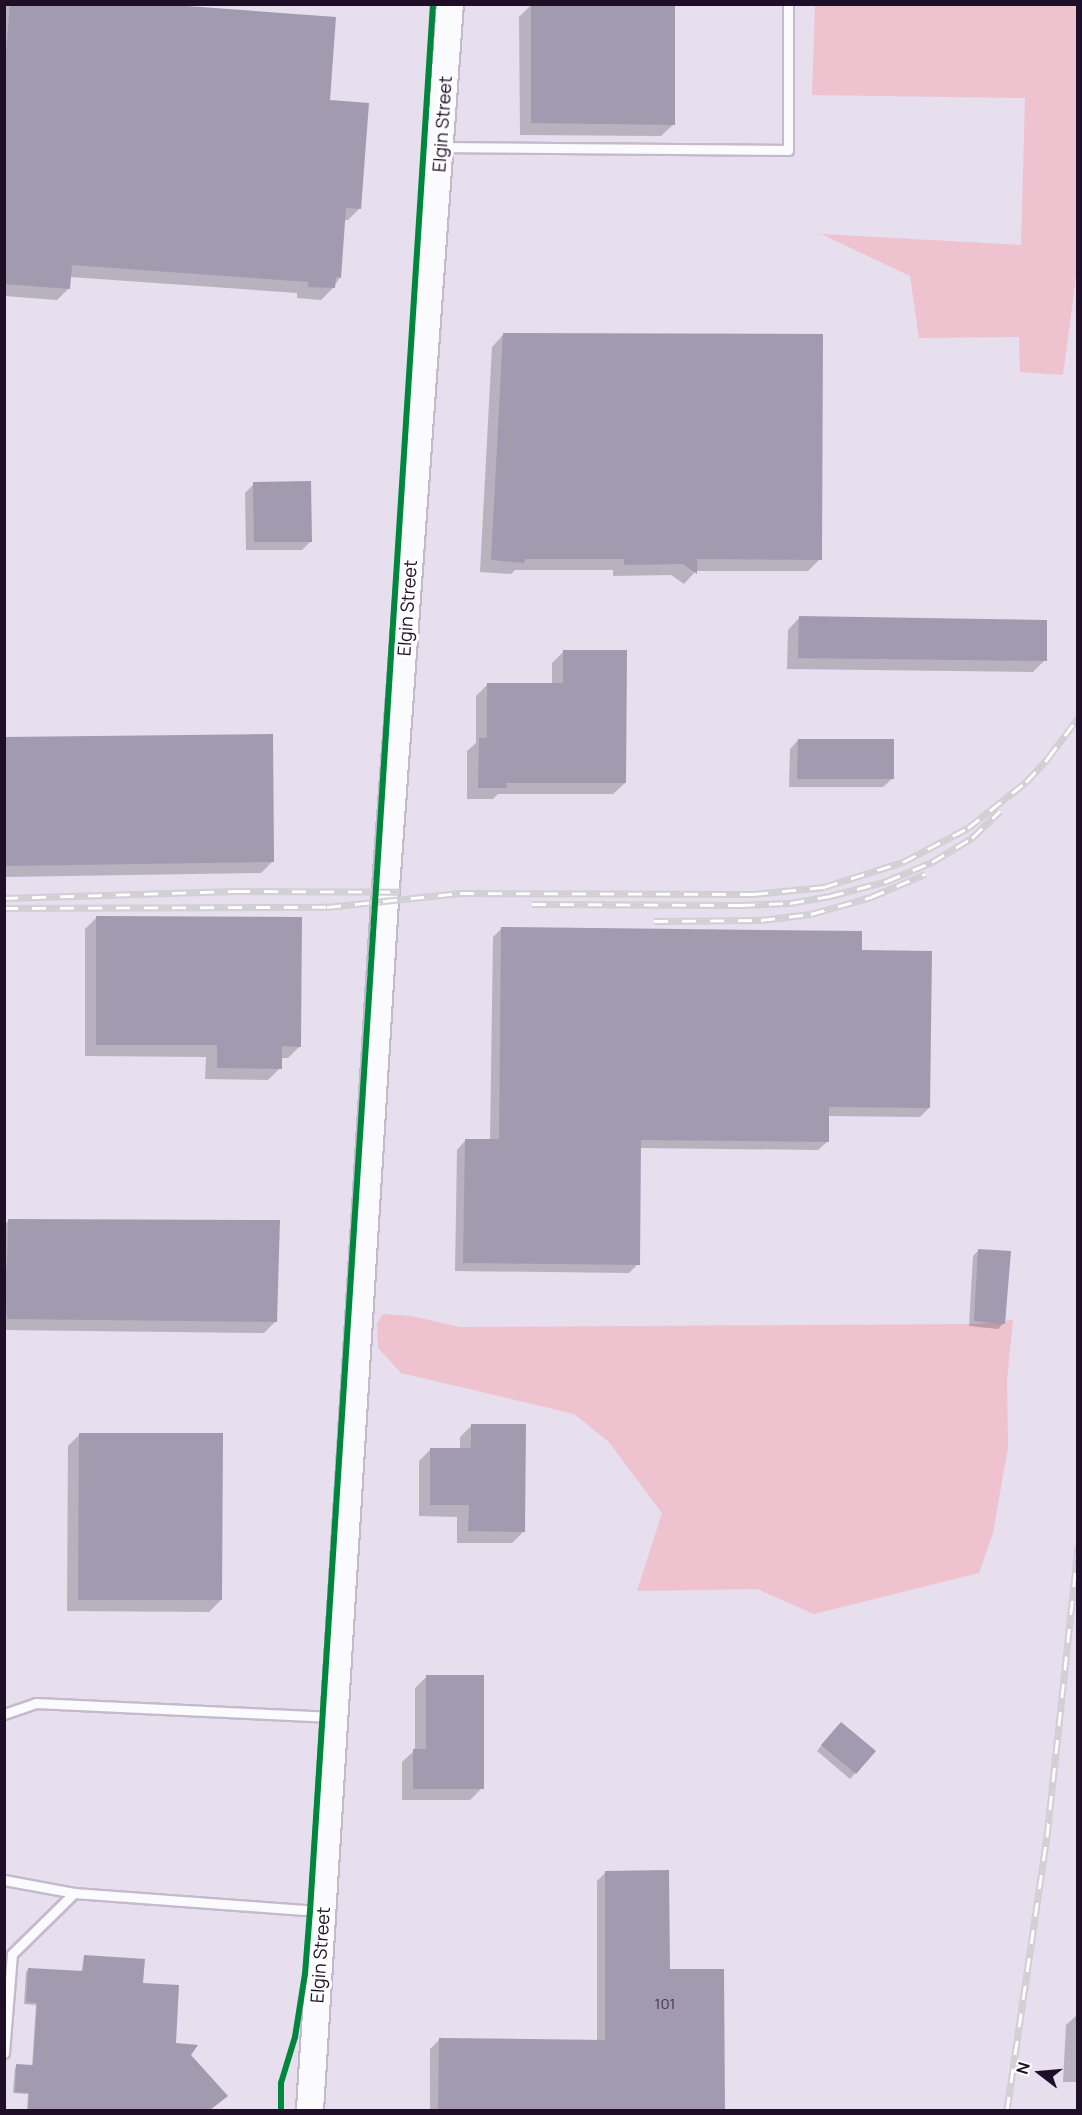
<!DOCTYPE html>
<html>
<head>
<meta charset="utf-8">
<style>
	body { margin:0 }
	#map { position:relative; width:1082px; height:2115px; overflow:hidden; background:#e7deee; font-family:Manrope,sans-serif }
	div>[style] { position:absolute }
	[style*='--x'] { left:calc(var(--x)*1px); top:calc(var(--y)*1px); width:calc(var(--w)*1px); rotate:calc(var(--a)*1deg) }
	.green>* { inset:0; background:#efc2cf }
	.shadow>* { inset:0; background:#0003 }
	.building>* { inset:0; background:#a29bb0 }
	.roads { filter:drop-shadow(2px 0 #c5b9ce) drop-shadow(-2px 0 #c5b9ce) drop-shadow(0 2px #c5b9ce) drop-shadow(0 -2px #c5b9ce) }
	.lane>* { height:9px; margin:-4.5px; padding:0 4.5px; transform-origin:4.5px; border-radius:4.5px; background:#fbfafc }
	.secondary>* { height:26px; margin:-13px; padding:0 13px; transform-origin:13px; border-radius:13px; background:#fbfafc }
	.rail>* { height:7px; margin-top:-3.5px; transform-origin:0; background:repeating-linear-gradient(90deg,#fff 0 14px,#d2cfd4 0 28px); box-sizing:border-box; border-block:2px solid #d2cfd4 }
	.cycleway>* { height:6px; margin:-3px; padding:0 3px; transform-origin:3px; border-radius:3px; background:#00873e }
	span { translate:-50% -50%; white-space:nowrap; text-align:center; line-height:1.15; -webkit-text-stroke:6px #fff; paint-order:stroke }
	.number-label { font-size:15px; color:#3f314a }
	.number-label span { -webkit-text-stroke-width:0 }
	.street-label { font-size:18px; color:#1e0e28 }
	.frame { position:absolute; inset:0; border:6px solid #1e0e28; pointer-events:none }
	.north { position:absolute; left:1010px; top:2043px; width:60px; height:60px; -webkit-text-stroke:4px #fff; paint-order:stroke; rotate:286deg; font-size:16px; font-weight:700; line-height:24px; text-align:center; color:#1e0e28 }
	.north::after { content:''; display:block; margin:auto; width:21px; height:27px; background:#1e0e28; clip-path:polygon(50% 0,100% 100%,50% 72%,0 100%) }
</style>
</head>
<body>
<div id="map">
	<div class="green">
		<i style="clip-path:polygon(815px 5px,1077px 5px,1078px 261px,1063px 375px,1020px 372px,1019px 337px,919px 338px,910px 276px,821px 234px,1021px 245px,1025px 98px,812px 95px)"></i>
		<i style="clip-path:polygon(383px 1314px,411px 1316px,460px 1327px,977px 1324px,1013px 1320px,1007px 1380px,1008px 1447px,993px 1533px,979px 1573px,814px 1614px,757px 1589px,637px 1591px,662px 1513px,609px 1442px,574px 1414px,401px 1373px,378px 1348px,377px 1323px)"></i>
	</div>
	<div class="shadow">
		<i style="clip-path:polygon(4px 4px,139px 4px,328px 102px,359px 209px,348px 220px,344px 220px,340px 277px,333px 288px,321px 300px,297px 298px,297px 293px,70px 277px,69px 288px,57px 300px,4px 296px)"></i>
		<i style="clip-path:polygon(531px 5px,673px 125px,661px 136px,520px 135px,519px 17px)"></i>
		<i style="clip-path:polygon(503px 335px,820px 559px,808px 571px,696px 571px,684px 584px,671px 575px,613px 576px,613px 570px,515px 570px,511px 574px,480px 572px,492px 347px)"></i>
		<i style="clip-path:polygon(254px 484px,311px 541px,302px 550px,246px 550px,245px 493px)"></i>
		<i style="clip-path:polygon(799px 618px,1045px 660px,1033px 672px,787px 669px,788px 630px)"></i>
		<i style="clip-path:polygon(564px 651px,625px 783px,613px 794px,498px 794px,493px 799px,467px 799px,467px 751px,476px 743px,476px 696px,488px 684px,552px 684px,552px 663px)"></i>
		<i style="clip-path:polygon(4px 739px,273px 861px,261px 873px,4px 877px)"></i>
		<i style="clip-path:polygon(798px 740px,892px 779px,883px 787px,789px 787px,790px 749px)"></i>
		<i style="clip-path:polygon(97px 917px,300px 1046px,288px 1058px,280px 1058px,280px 1068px,268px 1080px,205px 1079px,206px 1057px,85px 1056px,85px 929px)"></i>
		<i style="clip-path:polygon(502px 928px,861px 951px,929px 1108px,920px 1117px,827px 1116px,827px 1142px,818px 1150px,640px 1148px,638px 1264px,629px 1273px,455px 1271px,457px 1150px,465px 1141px,490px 1141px,493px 937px)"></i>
		<i style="clip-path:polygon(8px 1221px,276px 1321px,264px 1333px,4px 1330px,4px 1225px)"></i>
		<i style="clip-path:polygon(979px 1250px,1003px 1324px,998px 1329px,969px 1326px,973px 1256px)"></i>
		<i style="clip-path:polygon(472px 1425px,524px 1531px,512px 1543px,457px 1543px,457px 1517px,419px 1516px,419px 1461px,431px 1449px,460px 1450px,460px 1437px)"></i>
		<i style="clip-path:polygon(80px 1434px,221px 1600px,209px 1612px,67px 1611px,68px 1446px)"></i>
		<i style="clip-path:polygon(427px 1676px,482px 1788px,470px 1800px,402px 1800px,402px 1762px,415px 1750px,415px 1688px)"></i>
		<i style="clip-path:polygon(835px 1729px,874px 1752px,850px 1779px,817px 1751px)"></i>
		<i style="clip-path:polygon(606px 1872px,668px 1971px,723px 1970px,723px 2110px,430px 2110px,430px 2049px,439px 2040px,597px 2041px,597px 1881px)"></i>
		<i style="clip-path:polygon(84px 1957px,142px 1984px,174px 2044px,189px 2055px,225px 2096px,208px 2110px,27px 2110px,28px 2094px,13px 2093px,15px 2068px,17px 2066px,32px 2066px,36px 2005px,24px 2004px,26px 1972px,28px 1970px,81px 1973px)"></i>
		<i style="clip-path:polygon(1078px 2014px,1078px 2082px,1063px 2082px,1066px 2025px)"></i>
	</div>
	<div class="building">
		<i style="clip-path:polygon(10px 4px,160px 4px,336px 17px,330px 100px,369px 103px,361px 209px,346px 208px,341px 278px,336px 277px,335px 288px,308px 287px,308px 282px,72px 265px,70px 289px,4px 284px,4px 75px)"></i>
		<i style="clip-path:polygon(531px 4px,675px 4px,675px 125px,531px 123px)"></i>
		<i style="clip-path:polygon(503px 333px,823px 334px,822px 560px,697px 559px,697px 574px,683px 564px,624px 565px,624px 559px,525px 559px,524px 563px,491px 560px)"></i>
		<i style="clip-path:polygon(311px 481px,312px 542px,254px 542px,253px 482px)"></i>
		<i style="clip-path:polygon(799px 616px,1047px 620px,1047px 661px,798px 658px)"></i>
		<i style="clip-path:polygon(563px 650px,627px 650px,626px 783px,506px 783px,507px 788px,478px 788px,479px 738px,487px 738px,487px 683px,563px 683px)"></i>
		<i style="clip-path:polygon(273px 734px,274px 862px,4px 866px,4px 737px)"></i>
		<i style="clip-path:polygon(798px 739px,894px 739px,894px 779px,797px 779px)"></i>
		<i style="clip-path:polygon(96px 916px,302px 917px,301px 1047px,282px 1046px,282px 1069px,217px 1068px,217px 1045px,96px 1045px)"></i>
		<i style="clip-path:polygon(501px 927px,862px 931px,862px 950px,932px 951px,930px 1108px,829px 1107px,829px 1142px,641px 1140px,640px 1265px,463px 1263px,465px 1139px,499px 1139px)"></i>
		<i style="clip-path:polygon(8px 1219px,280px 1220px,277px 1322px,7px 1319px,4px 1266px,7px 1265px)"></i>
		<i style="clip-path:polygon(978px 1249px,1011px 1251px,1005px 1324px,974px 1321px)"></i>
		<i style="clip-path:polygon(471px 1424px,526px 1424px,525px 1532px,468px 1531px,469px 1505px,430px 1505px,430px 1448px,471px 1448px)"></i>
		<i style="clip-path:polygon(79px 1433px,223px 1433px,222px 1600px,78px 1600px)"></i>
		<i style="clip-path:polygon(426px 1675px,484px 1675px,484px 1789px,413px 1789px,413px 1749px,426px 1749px)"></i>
		<i style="clip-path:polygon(841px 1722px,876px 1751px,856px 1774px,821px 1745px)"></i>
		<i style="clip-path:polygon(669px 1870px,670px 1969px,724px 1969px,725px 2110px,438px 2110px,439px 2038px,605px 2040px,605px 1871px)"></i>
		<i style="clip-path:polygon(84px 1955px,145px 1959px,143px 1983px,179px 1985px,176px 2043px,198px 2045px,191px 2055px,228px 2096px,210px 2110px,28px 2110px,29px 2093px,15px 2092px,16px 2064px,33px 2065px,37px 2003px,26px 2002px,28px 1968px,83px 1971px)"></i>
	</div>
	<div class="roads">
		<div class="lane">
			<i style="--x:441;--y:147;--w:347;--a:0.5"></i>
			<i style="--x:788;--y:150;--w:146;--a:-90"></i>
			<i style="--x:4;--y:1714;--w:34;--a:-19"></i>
			<i style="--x:36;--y:1703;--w:297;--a:2.7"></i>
			<i style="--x:4;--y:1880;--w:71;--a:10.5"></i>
			<i style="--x:74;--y:1893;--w:248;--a:4.2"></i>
			<i style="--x:4;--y:2053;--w:99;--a:-85.4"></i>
			<i style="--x:12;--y:1954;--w:87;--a:-44.5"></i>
		</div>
		<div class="secondary">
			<i style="--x:310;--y:2110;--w:1211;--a:-86.45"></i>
			<i style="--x:385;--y:901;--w:899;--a:-85.86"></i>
		</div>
	</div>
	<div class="rail">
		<i style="--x:4;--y:898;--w:232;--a:-1.7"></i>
		<i style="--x:236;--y:891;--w:164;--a:0.3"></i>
		<i style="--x:532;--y:904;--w:209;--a:0.3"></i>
		<i style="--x:741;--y:905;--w:49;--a:-2.3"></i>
		<i style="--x:790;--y:903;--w:41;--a:-9.9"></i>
		<i style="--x:830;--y:896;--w:59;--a:-14.7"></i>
		<i style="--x:887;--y:881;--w:49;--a:-22.9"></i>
		<i style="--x:932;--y:862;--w:47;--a:-31"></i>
		<i style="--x:972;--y:838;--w:39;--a:-44"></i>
		<i style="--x:4;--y:908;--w:323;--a:-0.2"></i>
		<i style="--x:327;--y:907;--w:134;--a:-6"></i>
		<i style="--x:460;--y:893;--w:294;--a:0.2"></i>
		<i style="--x:754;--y:894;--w:70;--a:-5.7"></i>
		<i style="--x:824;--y:887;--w:83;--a:-17.6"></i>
		<i style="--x:903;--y:862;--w:73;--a:-27.6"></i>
		<i style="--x:968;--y:828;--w:74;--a:-38.4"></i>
		<i style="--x:1026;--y:782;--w:33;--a:-47"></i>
		<i style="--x:1048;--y:758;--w:50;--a:-53.1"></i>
		<i style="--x:654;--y:921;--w:107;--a:-0.5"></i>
		<i style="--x:761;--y:920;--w:50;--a:-6.8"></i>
		<i style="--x:811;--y:914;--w:62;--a:-15.8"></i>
		<i style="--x:871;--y:897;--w:59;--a:-23.1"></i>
		<i style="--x:1007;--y:2110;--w:276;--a:-81.7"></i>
		<i style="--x:1047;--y:1837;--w:293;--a:-83.9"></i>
	</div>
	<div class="cycleway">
		<i style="--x:281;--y:2110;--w:27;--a:-90"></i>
		<i style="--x:281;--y:2083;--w:48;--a:-73.1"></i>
		<i style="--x:295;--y:2037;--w:64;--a:-81"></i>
		<i style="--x:305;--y:1974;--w:63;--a:-85.5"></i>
		<i style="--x:310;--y:1911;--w:1911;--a:-86.31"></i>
	</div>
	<div class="number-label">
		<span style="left:665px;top:2004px">101</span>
	</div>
	<div class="street-label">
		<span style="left:442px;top:124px;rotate:-86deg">Elgin Street</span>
		<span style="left:407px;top:608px;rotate:-86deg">Elgin Street</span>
		<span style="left:320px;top:1955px;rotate:-86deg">Elgin Street</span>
	</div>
	<div class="frame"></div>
	<div class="north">N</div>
</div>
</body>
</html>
